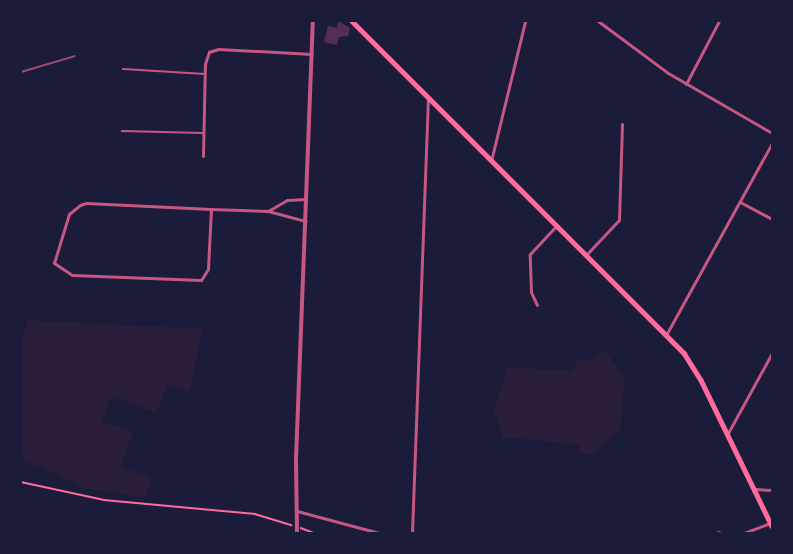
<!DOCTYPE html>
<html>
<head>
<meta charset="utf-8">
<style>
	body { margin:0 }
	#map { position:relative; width:793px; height:554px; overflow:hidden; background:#1b1b3a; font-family:"Asap Condensed",sans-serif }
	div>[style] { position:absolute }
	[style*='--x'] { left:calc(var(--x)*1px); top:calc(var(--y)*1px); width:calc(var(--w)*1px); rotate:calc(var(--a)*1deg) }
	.green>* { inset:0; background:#2a1e3b }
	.building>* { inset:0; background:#542f53 }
	.path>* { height:1.5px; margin:-0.75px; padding:0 0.75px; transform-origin:0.75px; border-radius:0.75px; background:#ff6b9d }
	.service>* { height:1.5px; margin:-0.75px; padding:0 0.75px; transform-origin:0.75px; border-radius:0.75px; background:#c65784 }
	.minor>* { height:3px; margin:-1.5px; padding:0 1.5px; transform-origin:1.5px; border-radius:1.5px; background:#c65784 }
	.tertiary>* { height:4px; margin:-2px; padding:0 2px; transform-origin:2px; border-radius:2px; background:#c65784 }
	.primary>* { height:4.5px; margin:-2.25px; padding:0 2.25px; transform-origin:2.25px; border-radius:2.25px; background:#ff6b9d }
	.rail>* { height:2px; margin:-1px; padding:0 1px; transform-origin:1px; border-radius:1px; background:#a44b75 }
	span { translate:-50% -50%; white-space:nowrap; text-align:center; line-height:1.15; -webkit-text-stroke:4.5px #1b1b3a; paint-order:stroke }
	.frame { position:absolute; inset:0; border:22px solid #1b1b3a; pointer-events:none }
</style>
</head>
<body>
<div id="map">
	<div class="green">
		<i style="clip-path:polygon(28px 320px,203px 329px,189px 392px,168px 384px,156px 413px,112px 396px,101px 421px,133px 432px,121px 466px,152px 478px,145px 498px,84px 488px,21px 458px,21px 341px)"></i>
		<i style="clip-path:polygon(604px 349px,625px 380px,620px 429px,597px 451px,586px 455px,580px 452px,580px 445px,503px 437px,494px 410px,508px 367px,573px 371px,578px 359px,592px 360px)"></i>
	</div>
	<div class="building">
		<i style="clip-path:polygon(338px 21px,350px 28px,348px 36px,339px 37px,337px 45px,324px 42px,328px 26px,337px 28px)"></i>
	</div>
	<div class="path">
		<i style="--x:21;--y:482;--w:85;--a:12.2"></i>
		<i style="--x:104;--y:500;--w:152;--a:5.3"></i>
		<i style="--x:255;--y:514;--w:38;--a:17"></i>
		<i style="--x:301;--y:528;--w:14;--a:21"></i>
	</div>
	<div class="service">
		<i style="--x:123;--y:69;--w:82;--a:3.5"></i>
		<i style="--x:122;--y:131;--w:81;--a:1.4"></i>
	</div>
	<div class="minor">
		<i style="--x:598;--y:21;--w:87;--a:36.6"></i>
		<i style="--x:668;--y:73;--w:120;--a:30"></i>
		<i style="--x:686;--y:84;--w:71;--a:-62.4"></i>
		<i style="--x:203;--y:156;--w:92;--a:-88.8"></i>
		<i style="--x:205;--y:64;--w:13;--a:-72"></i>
		<i style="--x:209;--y:52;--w:9;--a:-18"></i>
		<i style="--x:218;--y:49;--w:94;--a:3"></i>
		<i style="--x:491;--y:161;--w:144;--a:-76.3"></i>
		<i style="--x:740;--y:202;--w:36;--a:28"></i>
		<i style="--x:211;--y:209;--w:60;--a:92.9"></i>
		<i style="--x:208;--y:269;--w:13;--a:122"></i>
		<i style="--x:201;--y:280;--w:129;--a:-177.8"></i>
		<i style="--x:72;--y:275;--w:22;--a:-146"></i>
		<i style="--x:54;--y:263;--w:51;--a:-73"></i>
		<i style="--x:69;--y:214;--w:14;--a:-39"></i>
		<i style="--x:80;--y:205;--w:6;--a:-18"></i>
		<i style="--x:86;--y:203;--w:125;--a:2.7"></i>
		<i style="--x:211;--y:209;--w:57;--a:2"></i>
		<i style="--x:268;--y:211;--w:22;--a:-30"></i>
		<i style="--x:287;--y:200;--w:19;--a:-3"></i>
		<i style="--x:268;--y:211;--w:39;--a:15"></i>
		<i style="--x:586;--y:255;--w:48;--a:-46.7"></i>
		<i style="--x:619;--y:220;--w:96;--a:-88.2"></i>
		<i style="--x:537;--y:305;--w:14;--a:-115"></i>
		<i style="--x:531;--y:292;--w:38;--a:-92"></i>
		<i style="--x:530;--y:254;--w:38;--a:-47"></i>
		<i style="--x:666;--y:335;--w:219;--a:-61.1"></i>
		<i style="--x:728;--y:433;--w:91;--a:-61.2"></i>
		<i style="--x:756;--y:489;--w:16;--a:4"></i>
		<i style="--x:297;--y:511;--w:85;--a:15"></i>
		<i style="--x:718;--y:532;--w:3;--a:18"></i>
		<i style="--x:412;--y:533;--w:434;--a:-87.9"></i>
		<i style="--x:744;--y:533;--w:28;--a:-21"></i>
	</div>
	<div class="tertiary">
		<i style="--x:297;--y:533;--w:74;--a:-90.8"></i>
		<i style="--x:296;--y:459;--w:438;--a:-87.8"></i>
	</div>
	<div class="primary">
		<i style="--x:352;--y:21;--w:470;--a:45"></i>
		<i style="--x:684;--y:353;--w:32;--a:58"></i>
		<i style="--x:701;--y:380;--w:162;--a:64.1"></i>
	</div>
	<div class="rail">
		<i style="--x:21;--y:72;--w:56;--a:-16.5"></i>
	</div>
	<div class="frame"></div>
</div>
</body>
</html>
